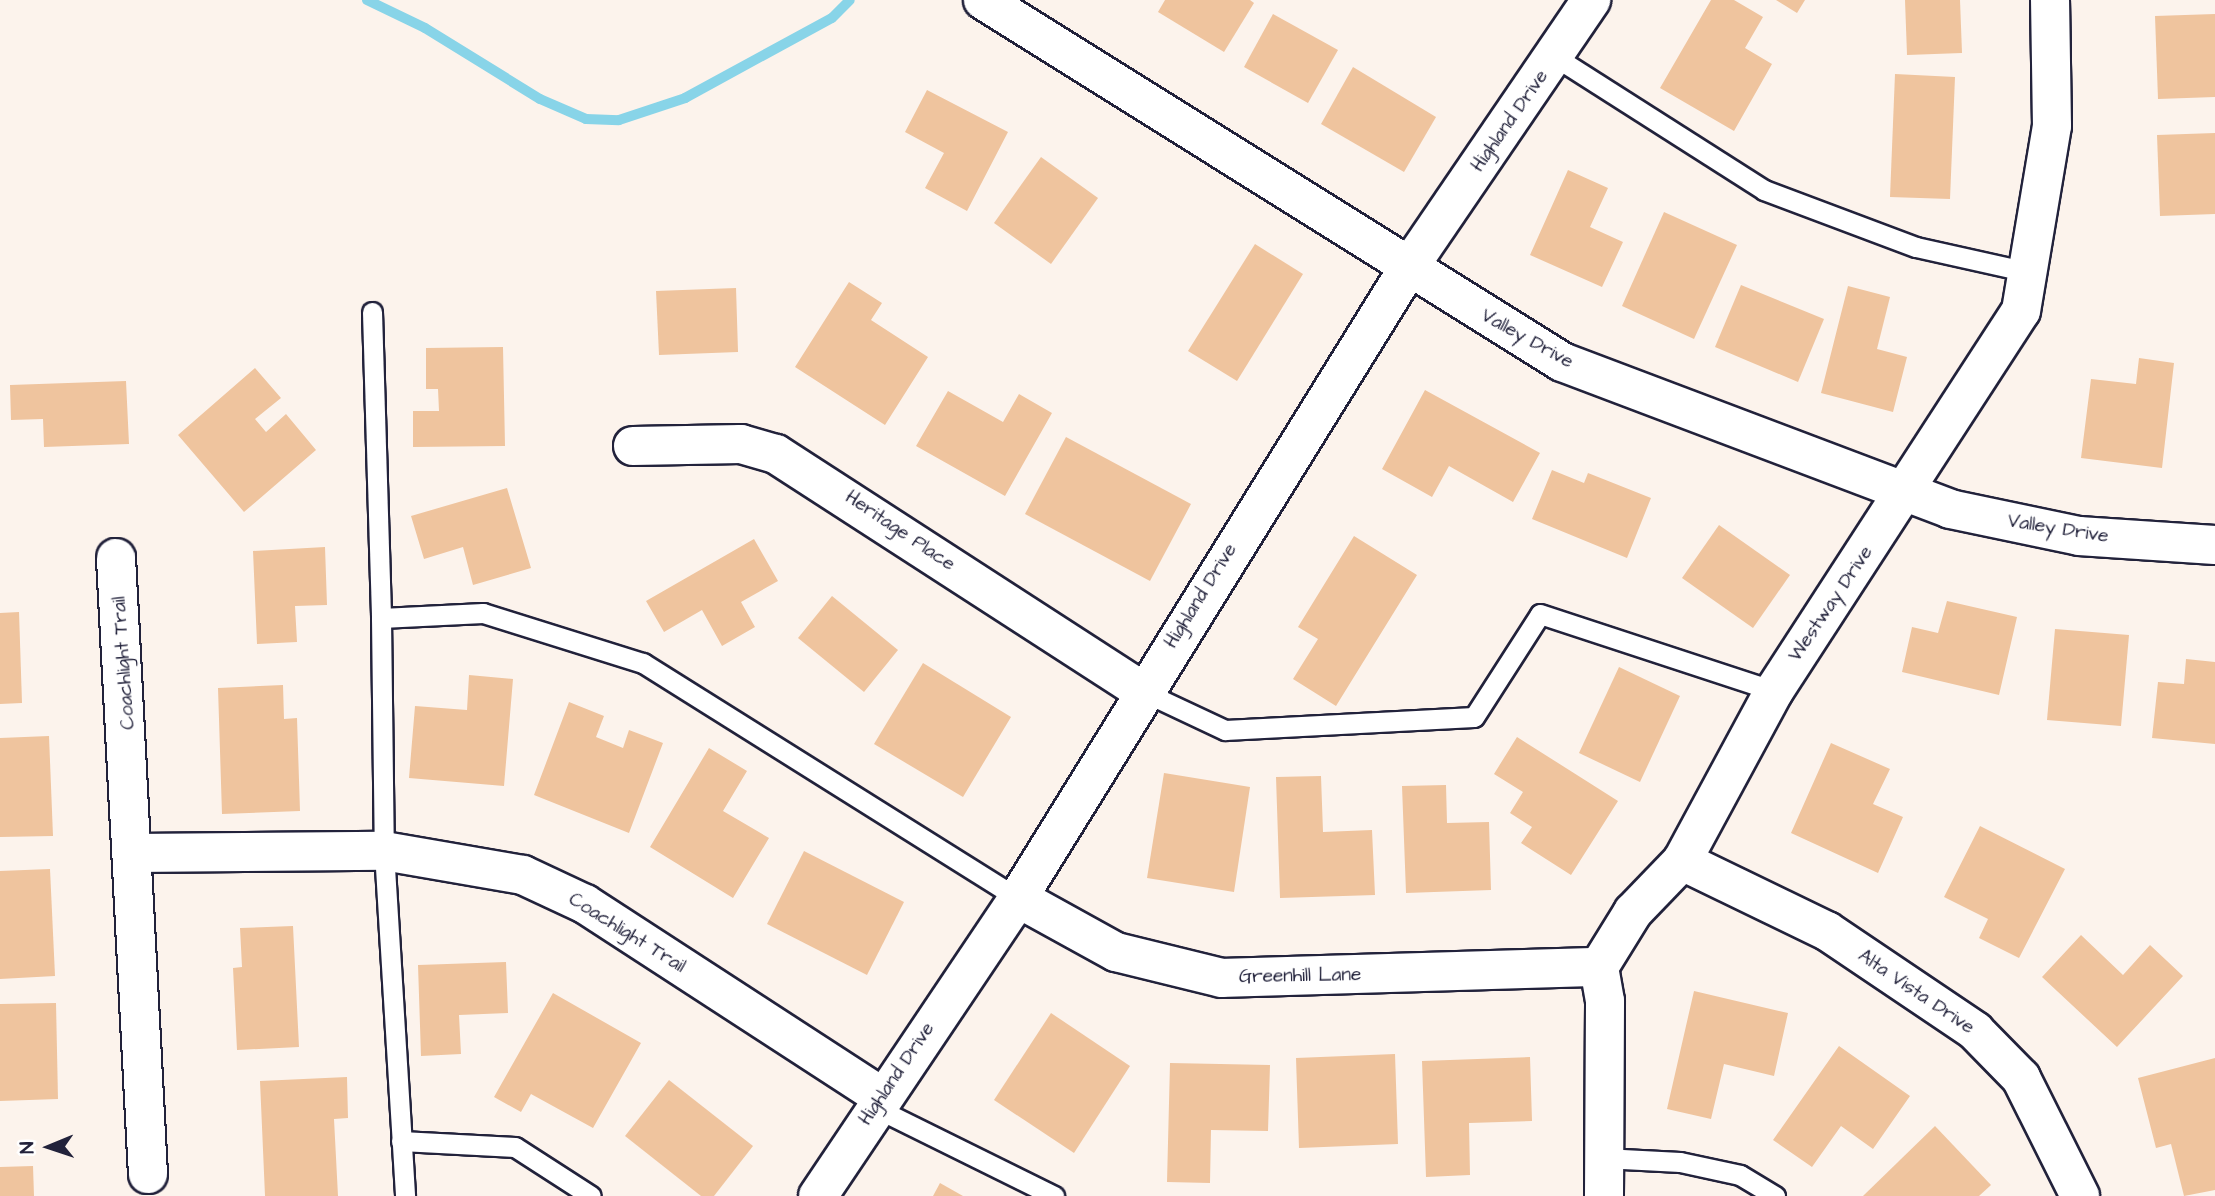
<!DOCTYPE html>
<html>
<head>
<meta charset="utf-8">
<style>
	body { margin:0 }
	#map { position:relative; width:2215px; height:1196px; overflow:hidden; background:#fcf3ec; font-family:"Architects Daughter",sans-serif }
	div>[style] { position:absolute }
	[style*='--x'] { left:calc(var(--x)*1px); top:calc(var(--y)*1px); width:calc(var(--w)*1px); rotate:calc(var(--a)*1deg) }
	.stream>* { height:10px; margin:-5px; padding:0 5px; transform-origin:5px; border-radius:5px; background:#88d4e8 }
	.building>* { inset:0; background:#efc49e }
	.roads { filter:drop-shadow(2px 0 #22223b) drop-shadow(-2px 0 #22223b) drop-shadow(0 2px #22223b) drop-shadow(0 -2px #22223b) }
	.lane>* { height:19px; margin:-9.5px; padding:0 9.5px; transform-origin:9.5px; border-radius:9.5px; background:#fff }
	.street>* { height:38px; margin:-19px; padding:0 19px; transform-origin:19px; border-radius:19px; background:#fff }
	.secondary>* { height:38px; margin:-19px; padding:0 19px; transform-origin:19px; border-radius:19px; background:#fff }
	span { translate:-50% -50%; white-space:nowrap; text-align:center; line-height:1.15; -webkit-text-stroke:5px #fff; paint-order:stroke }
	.street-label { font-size:19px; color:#22223b }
	.north { position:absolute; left:14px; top:1112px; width:70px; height:70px; -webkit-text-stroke:5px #fff; paint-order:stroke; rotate:268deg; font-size:19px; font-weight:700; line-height:28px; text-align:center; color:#22223b }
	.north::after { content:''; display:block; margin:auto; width:24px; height:32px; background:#22223b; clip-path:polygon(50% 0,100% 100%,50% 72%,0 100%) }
</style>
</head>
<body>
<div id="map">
	<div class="stream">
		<i style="--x:367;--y:0;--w:64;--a:25.8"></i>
		<i style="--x:425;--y:28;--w:135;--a:31.7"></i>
		<i style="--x:540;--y:99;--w:50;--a:23.5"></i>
		<i style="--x:586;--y:119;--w:33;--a:2"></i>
		<i style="--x:619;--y:120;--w:70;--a:-18.4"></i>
		<i style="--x:685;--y:98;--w:167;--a:-28.6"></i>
		<i style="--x:832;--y:18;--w:25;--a:-45"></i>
	</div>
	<div class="building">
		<i style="clip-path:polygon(1165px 0,1250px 0,1254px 3px,1224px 52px,1158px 12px)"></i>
		<i style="clip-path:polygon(1711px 0,1734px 0,1763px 17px,1745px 48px,1772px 64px,1734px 131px,1660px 88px)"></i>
		<i style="clip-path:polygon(1776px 0,1805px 0,1797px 13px)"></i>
		<i style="clip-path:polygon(1905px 0,1960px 0,1962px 53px,1907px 55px)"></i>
		<i style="clip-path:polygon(1273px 14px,1338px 50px,1308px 103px,1244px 67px)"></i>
		<i style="clip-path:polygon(2215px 14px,2215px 97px,2158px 99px,2155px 16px)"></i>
		<i style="clip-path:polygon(1353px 67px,1436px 117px,1404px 172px,1321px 124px)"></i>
		<i style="clip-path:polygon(1895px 74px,1955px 77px,1950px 199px,1890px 197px)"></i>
		<i style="clip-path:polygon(927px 90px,1008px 132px,967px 211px,925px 188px,944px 153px,905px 132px)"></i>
		<i style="clip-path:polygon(2215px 133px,2215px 214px,2160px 216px,2157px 135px)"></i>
		<i style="clip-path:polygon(1041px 157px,1098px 198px,1051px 264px,994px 223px)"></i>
		<i style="clip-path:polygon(1568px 170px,1608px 188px,1590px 227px,1623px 242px,1602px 287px,1530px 255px)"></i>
		<i style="clip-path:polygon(1664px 212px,1737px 245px,1694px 339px,1622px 306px)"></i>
		<i style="clip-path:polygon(1255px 244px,1303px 274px,1237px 381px,1188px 351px)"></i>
		<i style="clip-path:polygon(849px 282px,882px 303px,871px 320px,928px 357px,885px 425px,795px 367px)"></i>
		<i style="clip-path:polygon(1741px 285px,1824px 319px,1798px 382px,1715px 347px)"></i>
		<i style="clip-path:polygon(1848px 286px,1890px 297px,1877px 349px,1907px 357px,1893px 412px,1821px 393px)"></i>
		<i style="clip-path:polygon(736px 288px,738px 352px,659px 355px,656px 291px)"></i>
		<i style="clip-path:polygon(503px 347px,505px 446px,413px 447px,413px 411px,439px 411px,438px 389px,426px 389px,426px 348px)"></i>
		<i style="clip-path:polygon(2139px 358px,2174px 363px,2162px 468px,2081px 458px,2091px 379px,2136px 384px)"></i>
		<i style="clip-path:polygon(255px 368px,281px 398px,255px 419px,266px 432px,286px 414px,316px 450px,244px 512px,178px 435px)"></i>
		<i style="clip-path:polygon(126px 381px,129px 444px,44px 447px,43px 419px,11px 420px,10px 385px)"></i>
		<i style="clip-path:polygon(1425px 390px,1540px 453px,1513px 502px,1449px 466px,1432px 497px,1382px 469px)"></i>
		<i style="clip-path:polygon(948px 391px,1003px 422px,1019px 394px,1052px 413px,1005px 496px,916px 446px)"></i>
		<i style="clip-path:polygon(1066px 437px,1191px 504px,1150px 581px,1025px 514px)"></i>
		<i style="clip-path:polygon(1552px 470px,1584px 483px,1588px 473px,1651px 498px,1627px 558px,1532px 519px)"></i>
		<i style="clip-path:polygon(507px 488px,531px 568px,473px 585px,463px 547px,424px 559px,411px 516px)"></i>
		<i style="clip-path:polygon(1719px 525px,1790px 575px,1753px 628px,1682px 578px)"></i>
		<i style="clip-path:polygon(1354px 536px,1417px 575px,1336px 706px,1293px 679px,1318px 639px,1298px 627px)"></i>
		<i style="clip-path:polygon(754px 539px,778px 581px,741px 602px,755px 627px,722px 646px,702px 610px,664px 632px,646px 601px)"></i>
		<i style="clip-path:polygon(325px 547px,327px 605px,295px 606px,297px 642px,257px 644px,253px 551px)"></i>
		<i style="clip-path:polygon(832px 596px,898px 650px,864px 692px,798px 638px)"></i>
		<i style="clip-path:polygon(1947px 601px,2017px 617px,1999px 695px,1902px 672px,1912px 627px,1938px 633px)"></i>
		<i style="clip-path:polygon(19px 612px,22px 703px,0 704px,0 613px)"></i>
		<i style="clip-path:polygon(2055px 629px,2129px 635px,2121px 726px,2047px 720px)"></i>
		<i style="clip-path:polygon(2186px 659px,2215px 662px,2215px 744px,2152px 738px,2158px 682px,2184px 684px)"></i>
		<i style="clip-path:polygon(923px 663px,1011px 717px,963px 797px,874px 744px)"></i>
		<i style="clip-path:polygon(1619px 667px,1680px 696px,1640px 782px,1579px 753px)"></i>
		<i style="clip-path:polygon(469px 675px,513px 679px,504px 786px,409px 778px,415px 706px,467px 710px)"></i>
		<i style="clip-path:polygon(283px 685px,284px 719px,297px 718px,300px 811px,222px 814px,218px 688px)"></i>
		<i style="clip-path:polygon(569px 702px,604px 716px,596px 737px,623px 748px,629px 730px,663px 743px,629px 833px,534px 795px)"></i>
		<i style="clip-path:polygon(49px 736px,53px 836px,0 837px,0 738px)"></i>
		<i style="clip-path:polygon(1517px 737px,1618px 801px,1571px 875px,1521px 843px,1532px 827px,1510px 813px,1523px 792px,1494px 774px)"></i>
		<i style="clip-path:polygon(1831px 743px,1890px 769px,1873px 804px,1903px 817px,1878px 873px,1791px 833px)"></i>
		<i style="clip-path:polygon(709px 748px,747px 771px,723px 811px,769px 838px,733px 898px,650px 847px)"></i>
		<i style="clip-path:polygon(1164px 773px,1250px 787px,1234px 892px,1147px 878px)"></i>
		<i style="clip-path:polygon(1321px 776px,1323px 832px,1372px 830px,1375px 895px,1280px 898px,1276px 777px)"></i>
		<i style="clip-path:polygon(1446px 785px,1447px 823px,1489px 822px,1491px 890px,1406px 893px,1402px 786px)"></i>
		<i style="clip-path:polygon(1980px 826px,2065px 869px,2019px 958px,1979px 938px,1988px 919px,1944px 897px)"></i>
		<i style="clip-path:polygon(804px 851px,904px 902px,867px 975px,767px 924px)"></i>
		<i style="clip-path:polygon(50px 869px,55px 976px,0 979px,0 871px)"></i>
		<i style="clip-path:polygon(293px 926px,299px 1047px,237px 1050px,233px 968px,242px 967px,240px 928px)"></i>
		<i style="clip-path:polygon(2081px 935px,2123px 975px,2150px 945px,2183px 976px,2117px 1047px,2042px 977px)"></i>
		<i style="clip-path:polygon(506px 962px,508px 1013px,459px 1015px,461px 1054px,421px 1056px,418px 965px)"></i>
		<i style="clip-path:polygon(1694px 991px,1788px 1013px,1774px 1076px,1724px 1064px,1711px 1119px,1667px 1109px)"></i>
		<i style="clip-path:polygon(553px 993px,641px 1043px,593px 1128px,531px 1094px,521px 1112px,494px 1097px)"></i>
		<i style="clip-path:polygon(56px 1003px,58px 1099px,0 1101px,0 1004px)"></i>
		<i style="clip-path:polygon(1051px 1013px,1130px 1066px,1074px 1153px,994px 1100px)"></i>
		<i style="clip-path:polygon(1839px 1046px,1910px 1096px,1873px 1149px,1841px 1126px,1812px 1167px,1773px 1140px)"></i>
		<i style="clip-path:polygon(1395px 1054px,1398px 1144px,1299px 1148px,1296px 1058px)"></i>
		<i style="clip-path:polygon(1530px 1057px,1532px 1121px,1469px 1123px,1470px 1175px,1426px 1177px,1422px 1061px)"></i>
		<i style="clip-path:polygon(2215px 1058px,2215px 1190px,2184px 1196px,2171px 1144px,2156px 1148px,2138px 1078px)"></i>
		<i style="clip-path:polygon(1170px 1063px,1270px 1065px,1268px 1131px,1211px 1130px,1210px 1183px,1167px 1182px)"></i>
		<i style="clip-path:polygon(347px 1077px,348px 1118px,334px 1119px,338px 1196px,265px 1196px,260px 1081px)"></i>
		<i style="clip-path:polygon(669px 1080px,753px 1146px,714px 1196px,701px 1196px,625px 1136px)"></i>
		<i style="clip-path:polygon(1935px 1126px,1991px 1185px,1979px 1196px,1863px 1196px)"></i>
		<i style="clip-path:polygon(33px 1166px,34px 1196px,0 1196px,0 1167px)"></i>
		<i style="clip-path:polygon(940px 1183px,963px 1196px,933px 1196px)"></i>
	</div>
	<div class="roads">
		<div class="lane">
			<i style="--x:1554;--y:56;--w:249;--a:32.5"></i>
			<i style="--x:1764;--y:190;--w:162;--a:20.6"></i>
			<i style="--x:1916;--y:247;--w:115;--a:12.6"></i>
			<i style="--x:372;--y:312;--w:306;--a:88.3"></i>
			<i style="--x:381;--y:618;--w:102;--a:-2.8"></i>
			<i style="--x:483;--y:613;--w:168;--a:17.4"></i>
			<i style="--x:643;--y:663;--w:443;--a:32.1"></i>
			<i style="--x:381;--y:618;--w:233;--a:89.3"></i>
			<i style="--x:384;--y:851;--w:346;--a:86.5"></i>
			<i style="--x:1142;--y:691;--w:92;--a:25.2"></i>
			<i style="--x:1225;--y:730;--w:249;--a:-3"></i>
			<i style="--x:1474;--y:717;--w:122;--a:-57.3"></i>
			<i style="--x:1540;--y:614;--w:246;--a:18.2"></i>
			<i style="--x:874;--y:1107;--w:201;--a:26.3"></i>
			<i style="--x:401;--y:1141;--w:114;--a:3"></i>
			<i style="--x:515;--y:1147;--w:90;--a:32.8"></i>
			<i style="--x:1603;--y:1158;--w:77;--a:3"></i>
			<i style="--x:1680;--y:1162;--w:61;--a:12.2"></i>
			<i style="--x:1740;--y:1175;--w:41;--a:31"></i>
		</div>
		<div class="street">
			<i style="--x:983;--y:0;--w:683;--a:32.01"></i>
			<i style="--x:1562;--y:362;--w:415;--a:20.7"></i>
			<i style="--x:1950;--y:509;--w:132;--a:11.8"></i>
			<i style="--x:2079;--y:536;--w:136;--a:3.8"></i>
			<i style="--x:633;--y:446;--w:108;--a:-1.1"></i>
			<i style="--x:741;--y:444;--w:36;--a:16"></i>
			<i style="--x:776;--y:454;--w:436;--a:32.9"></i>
			<i style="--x:116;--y:558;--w:617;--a:87.03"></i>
			<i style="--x:134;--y:853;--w:250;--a:-0.5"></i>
			<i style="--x:384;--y:851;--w:141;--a:9.8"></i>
			<i style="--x:523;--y:875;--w:68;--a:25.1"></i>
			<i style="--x:585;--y:904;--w:353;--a:33"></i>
			<i style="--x:1682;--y:861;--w:161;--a:25.8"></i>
			<i style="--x:1827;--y:931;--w:179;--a:34"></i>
			<i style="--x:1975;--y:1031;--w:66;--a:45.6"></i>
			<i style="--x:2021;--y:1078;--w:132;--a:63.4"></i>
			<i style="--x:1018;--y:898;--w:112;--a:28.9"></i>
			<i style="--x:1116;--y:952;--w:109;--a:13.8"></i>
			<i style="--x:1222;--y:978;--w:377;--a:-1.7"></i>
			<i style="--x:1604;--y:1196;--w:195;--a:-89.7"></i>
			<i style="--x:1605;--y:1001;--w:35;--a:-100"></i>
			<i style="--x:1599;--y:967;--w:65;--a:-58.3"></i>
			<i style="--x:1633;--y:912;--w:71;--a:-46.1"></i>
			<i style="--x:1682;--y:861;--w:193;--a:-61.6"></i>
			<i style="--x:1774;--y:691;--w:453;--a:-57"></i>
			<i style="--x:2021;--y:311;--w:188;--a:-80.5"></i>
			<i style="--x:2052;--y:126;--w:126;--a:-90.9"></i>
		</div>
		<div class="secondary">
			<i style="--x:818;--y:1196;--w:359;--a:-56.1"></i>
			<i style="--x:1018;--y:898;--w:739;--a:-58.22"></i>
			<i style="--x:1407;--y:270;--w:327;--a:-55.7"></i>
		</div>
	</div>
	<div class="street-label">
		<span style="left:1510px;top:121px;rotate:-55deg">Highland Drive</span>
		<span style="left:1527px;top:339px;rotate:29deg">Valley Drive</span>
		<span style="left:2058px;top:529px;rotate:9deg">Valley Drive</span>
		<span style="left:900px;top:531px;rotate:34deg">Heritage Place</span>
		<span style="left:1201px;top:596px;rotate:-58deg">Highland Drive</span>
		<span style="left:1831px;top:604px;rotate:-56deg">Westway Drive</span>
		<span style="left:124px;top:663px;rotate:-94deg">Coachlight Trail</span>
		<span style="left:627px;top:933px;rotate:32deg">Coachlight Trail</span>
		<span style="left:1300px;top:976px;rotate:-1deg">Greenhill Lane</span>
		<span style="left:1916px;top:992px;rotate:34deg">Alta Vista Drive</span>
		<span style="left:897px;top:1074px;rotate:-56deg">Highland Drive</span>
	</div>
	<div class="north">N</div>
</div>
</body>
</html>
